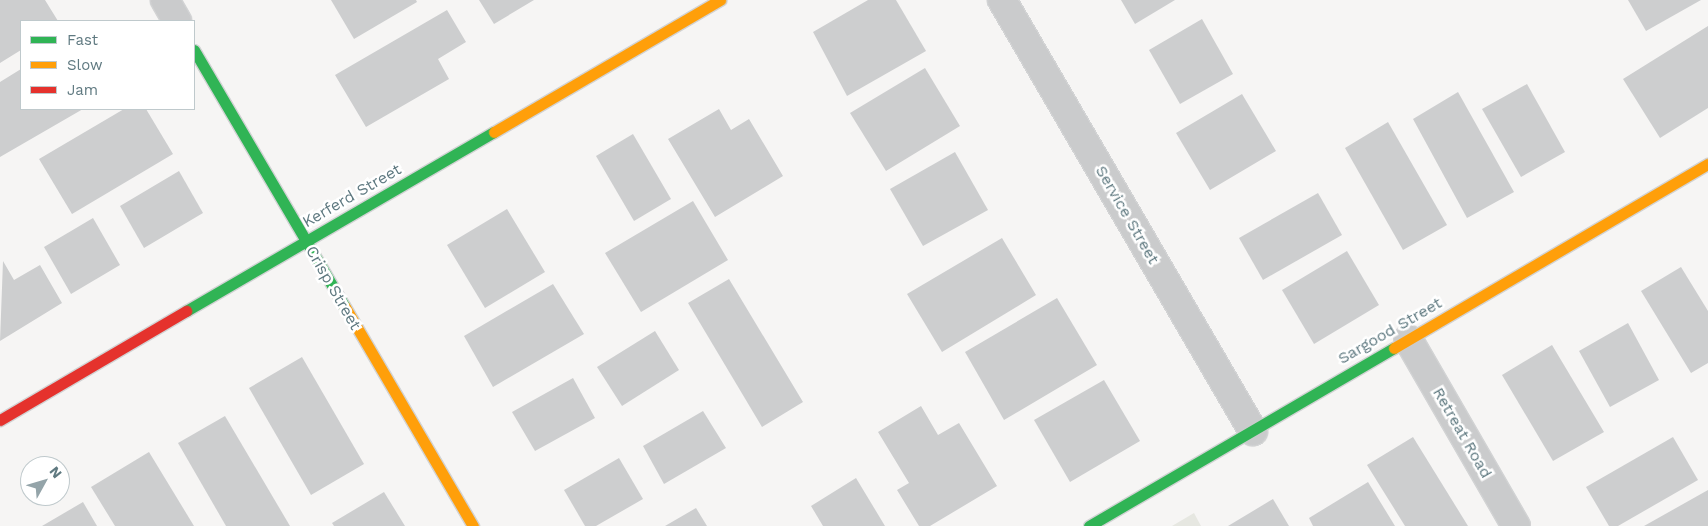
<!DOCTYPE html>
<html>
<head>
<meta charset="utf-8">
<style>
	body { margin:0 }
	#map { position:relative; width:1708px; height:526px; overflow:hidden; background:#f6f5f4; font-family:"Work Sans",sans-serif }
	div>[style] { position:absolute }
	[style*='--x'] { left:calc(var(--x)*1px); top:calc(var(--y)*1px); width:calc(var(--w)*1px); rotate:calc(var(--a)*1deg) }
	.green>* { inset:0; background:#e6e7e1 }
	.building>* { inset:0; background:#cdcecf }
	.roads { filter:drop-shadow(1px 0 #d2d3d4) drop-shadow(-1px 0 #d2d3d4) drop-shadow(0 1px #d2d3d4) drop-shadow(0 -1px #d2d3d4) }
	.street>* { height:28px; margin:-14px; padding:0 14px; transform-origin:14px; border-radius:14px; background:#cacbcc }
	.fast>* { height:11px; margin:-5.5px; padding:0 5.5px; transform-origin:5.5px; border-radius:5.5px; background:#30b455 }
	.slow>* { height:11px; margin:-5.5px; padding:0 5.5px; transform-origin:5.5px; border-radius:5.5px; background:#ff9f0a }
	.jam>* { height:11px; margin:-5.5px; padding:0 5.5px; transform-origin:5.5px; border-radius:5.5px; background:#e5322d }
	span { translate:-50% -50%; white-space:nowrap; text-align:center; line-height:1.15; -webkit-text-stroke:5px #fff; paint-order:stroke }
	.street-label { font-size:16px; color:#5f7980 }
	.legend { position:absolute; left:20px; top:20px; width:175px; height:90px; box-sizing:border-box; background:#fff; border:1px solid #bfc9cc; margin:0; padding:6px 9px; list-style:none; font-size:15px; color:#5f7980 }
	.legend li { display:flex; align-items:center; gap:10px; height:25px }
	.legend b { width:25px; border:1px solid #bfc9cc }
	.north { position:absolute; left:20px; top:456px; width:50px; height:50px; box-sizing:border-box; background:#fff; border:1px solid #bfc9cc; border-radius:50%; rotate:51deg; font-size:14px; font-weight:700; line-height:20px; text-align:center; color:#5f7980 }
	.north::after { content:''; display:block; margin:auto; width:18px; height:22px; background:#94a4a9; clip-path:polygon(50% 0,100% 100%,50% 72%,0 100%) }
</style>
</head>
<body>
<div id="map">
	<div class="green">
		<i style="clip-path:polygon(1194px 513px,1201px 526px,1172px 526px)"></i>
	</div>
	<div class="building">
		<i style="clip-path:polygon(0 0,45px 0,58px 21px,21px 21px,21px 50px,0 63px)"></i>
		<i style="clip-path:polygon(331px 0,416px 0,417px 2px,354px 39px)"></i>
		<i style="clip-path:polygon(479px 0,534px 0,494px 24px)"></i>
		<i style="clip-path:polygon(868px 0,896px 0,926px 51px,847px 96px,813px 32px)"></i>
		<i style="clip-path:polygon(1121px 0,1175px 0,1135px 24px)"></i>
		<i style="clip-path:polygon(1628px 0,1701px 0,1646px 31px)"></i>
		<i style="clip-path:polygon(447px 10px,466px 42px,438px 59px,449px 79px,366px 127px,335px 75px)"></i>
		<i style="clip-path:polygon(1202px 19px,1233px 74px,1180px 104px,1149px 50px)"></i>
		<i style="clip-path:polygon(1708px 26px,1708px 108px,1660px 138px,1623px 79px)"></i>
		<i style="clip-path:polygon(925px 68px,960px 126px,886px 171px,850px 113px)"></i>
		<i style="clip-path:polygon(21px 69px,21px 109px,83px 109px,0 157px,0 82px)"></i>
		<i style="clip-path:polygon(1527px 84px,1565px 152px,1521px 177px,1482px 109px)"></i>
		<i style="clip-path:polygon(1458px 92px,1514px 192px,1467px 218px,1413px 119px)"></i>
		<i style="clip-path:polygon(1242px 94px,1276px 151px,1210px 190px,1176px 133px)"></i>
		<i style="clip-path:polygon(124px 109px,146px 109px,173px 154px,72px 214px,39px 159px)"></i>
		<i style="clip-path:polygon(719px 109px,731px 130px,749px 119px,783px 176px,715px 217px,668px 139px)"></i>
		<i style="clip-path:polygon(1388px 122px,1447px 225px,1403px 250px,1345px 148px)"></i>
		<i style="clip-path:polygon(633px 134px,671px 199px,634px 221px,596px 156px)"></i>
		<i style="clip-path:polygon(955px 152px,988px 210px,923px 246px,890px 189px)"></i>
		<i style="clip-path:polygon(179px 171px,203px 213px,144px 248px,120px 206px)"></i>
		<i style="clip-path:polygon(1318px 193px,1342px 235px,1263px 280px,1239px 238px)"></i>
		<i style="clip-path:polygon(693px 201px,728px 260px,641px 312px,605px 253px)"></i>
		<i style="clip-path:polygon(507px 209px,545px 272px,485px 308px,447px 245px)"></i>
		<i style="clip-path:polygon(93px 218px,120px 265px,71px 294px,44px 247px)"></i>
		<i style="clip-path:polygon(1002px 238px,1036px 295px,942px 352px,907px 294px)"></i>
		<i style="clip-path:polygon(1347px 251px,1379px 305px,1314px 344px,1282px 290px)"></i>
		<i style="clip-path:polygon(3px 261px,14px 280px,40px 265px,62px 303px,0 341px)"></i>
		<i style="clip-path:polygon(1681px 267px,1708px 311px,1708px 363px,1691px 373px,1641px 291px)"></i>
		<i style="clip-path:polygon(729px 279px,803px 402px,762px 427px,688px 303px)"></i>
		<i style="clip-path:polygon(553px 284px,584px 334px,493px 387px,464px 336px)"></i>
		<i style="clip-path:polygon(1057px 298px,1097px 365px,1004px 420px,965px 352px)"></i>
		<i style="clip-path:polygon(1628px 323px,1659px 380px,1610px 407px,1579px 351px)"></i>
		<i style="clip-path:polygon(655px 331px,679px 370px,622px 406px,597px 367px)"></i>
		<i style="clip-path:polygon(1552px 345px,1604px 432px,1553px 461px,1502px 375px)"></i>
		<i style="clip-path:polygon(302px 357px,364px 464px,311px 495px,249px 388px)"></i>
		<i style="clip-path:polygon(573px 378px,595px 418px,535px 451px,512px 412px)"></i>
		<i style="clip-path:polygon(1104px 380px,1140px 441px,1070px 482px,1034px 420px)"></i>
		<i style="clip-path:polygon(921px 406px,938px 435px,959px 423px,997px 486px,930px 526px,919px 526px,897px 490px,909px 483px,878px 432px)"></i>
		<i style="clip-path:polygon(703px 411px,726px 448px,664px 484px,643px 446px)"></i>
		<i style="clip-path:polygon(225px 416px,290px 526px,226px 526px,178px 443px)"></i>
		<i style="clip-path:polygon(1413px 437px,1468px 526px,1405px 526px,1367px 465px)"></i>
		<i style="clip-path:polygon(1673px 437px,1698px 480px,1618px 526px,1609px 526px,1586px 487px)"></i>
		<i style="clip-path:polygon(149px 452px,194px 526px,115px 526px,91px 487px)"></i>
		<i style="clip-path:polygon(619px 458px,643px 499px,596px 526px,585px 526px,564px 490px)"></i>
		<i style="clip-path:polygon(856px 478px,885px 526px,823px 526px,811px 506px)"></i>
		<i style="clip-path:polygon(1368px 482px,1395px 526px,1313px 526px,1309px 518px)"></i>
		<i style="clip-path:polygon(1708px 490px,1708px 526px,1644px 526px)"></i>
		<i style="clip-path:polygon(384px 492px,405px 526px,334px 526px,332px 523px)"></i>
		<i style="clip-path:polygon(1273px 499px,1289px 526px,1228px 526px)"></i>
		<i style="clip-path:polygon(83px 502px,97px 526px,42px 526px)"></i>
		<i style="clip-path:polygon(696px 508px,707px 526px,665px 526px)"></i>
	</div>
	<div class="roads">
		<div class="street">
			<i style="--x:165;--y:0;--w:24;--a:60"></i>
			<i style="--x:1002;--y:0;--w:499;--a:59.8"></i>
			<i style="--x:1408;--y:339;--w:216;--a:60"></i>
		</div>
		<div class="fast">
			<i style="--x:194;--y:50;--w:298;--a:59.6"></i>
			<i style="--x:186;--y:311;--w:356;--a:-30.2"></i>
			<i style="--x:1089;--y:526;--w:353;--a:-30.3"></i>
		</div>
		<div class="slow">
			<i style="--x:494;--y:132;--w:262;--a:-30.3"></i>
			<i style="--x:345;--y:307;--w:254;--a:59.7"></i>
			<i style="--x:1394;--y:348;--w:364;--a:-30.4"></i>
		</div>
		<div class="jam">
			<i style="--x:0;--y:420;--w:216;--a:-30.4"></i>
		</div>
	</div>
	<div class="street-label">
		<span style="left:352px;top:196px;rotate:-30deg">Kerferd Street</span>
		<span style="left:1127px;top:215px;rotate:60deg">Service Street</span>
		<span style="left:333px;top:288px;rotate:60deg">Crisp Street</span>
		<span style="left:1390px;top:331px;rotate:-30deg">Sargood Street</span>
		<span style="left:1462px;top:433px;rotate:60deg">Retreat Road</span>
	</div>
	<ul class="legend">
	<li><b style="height:6px;background:#30b455"></b>Fast</li>
	<li><b style="height:6px;background:#ff9f0a"></b>Slow</li>
	<li><b style="height:6px;background:#e5322d"></b>Jam</li>
	</ul>
	<div class="north">N</div>
</div>
</body>
</html>
